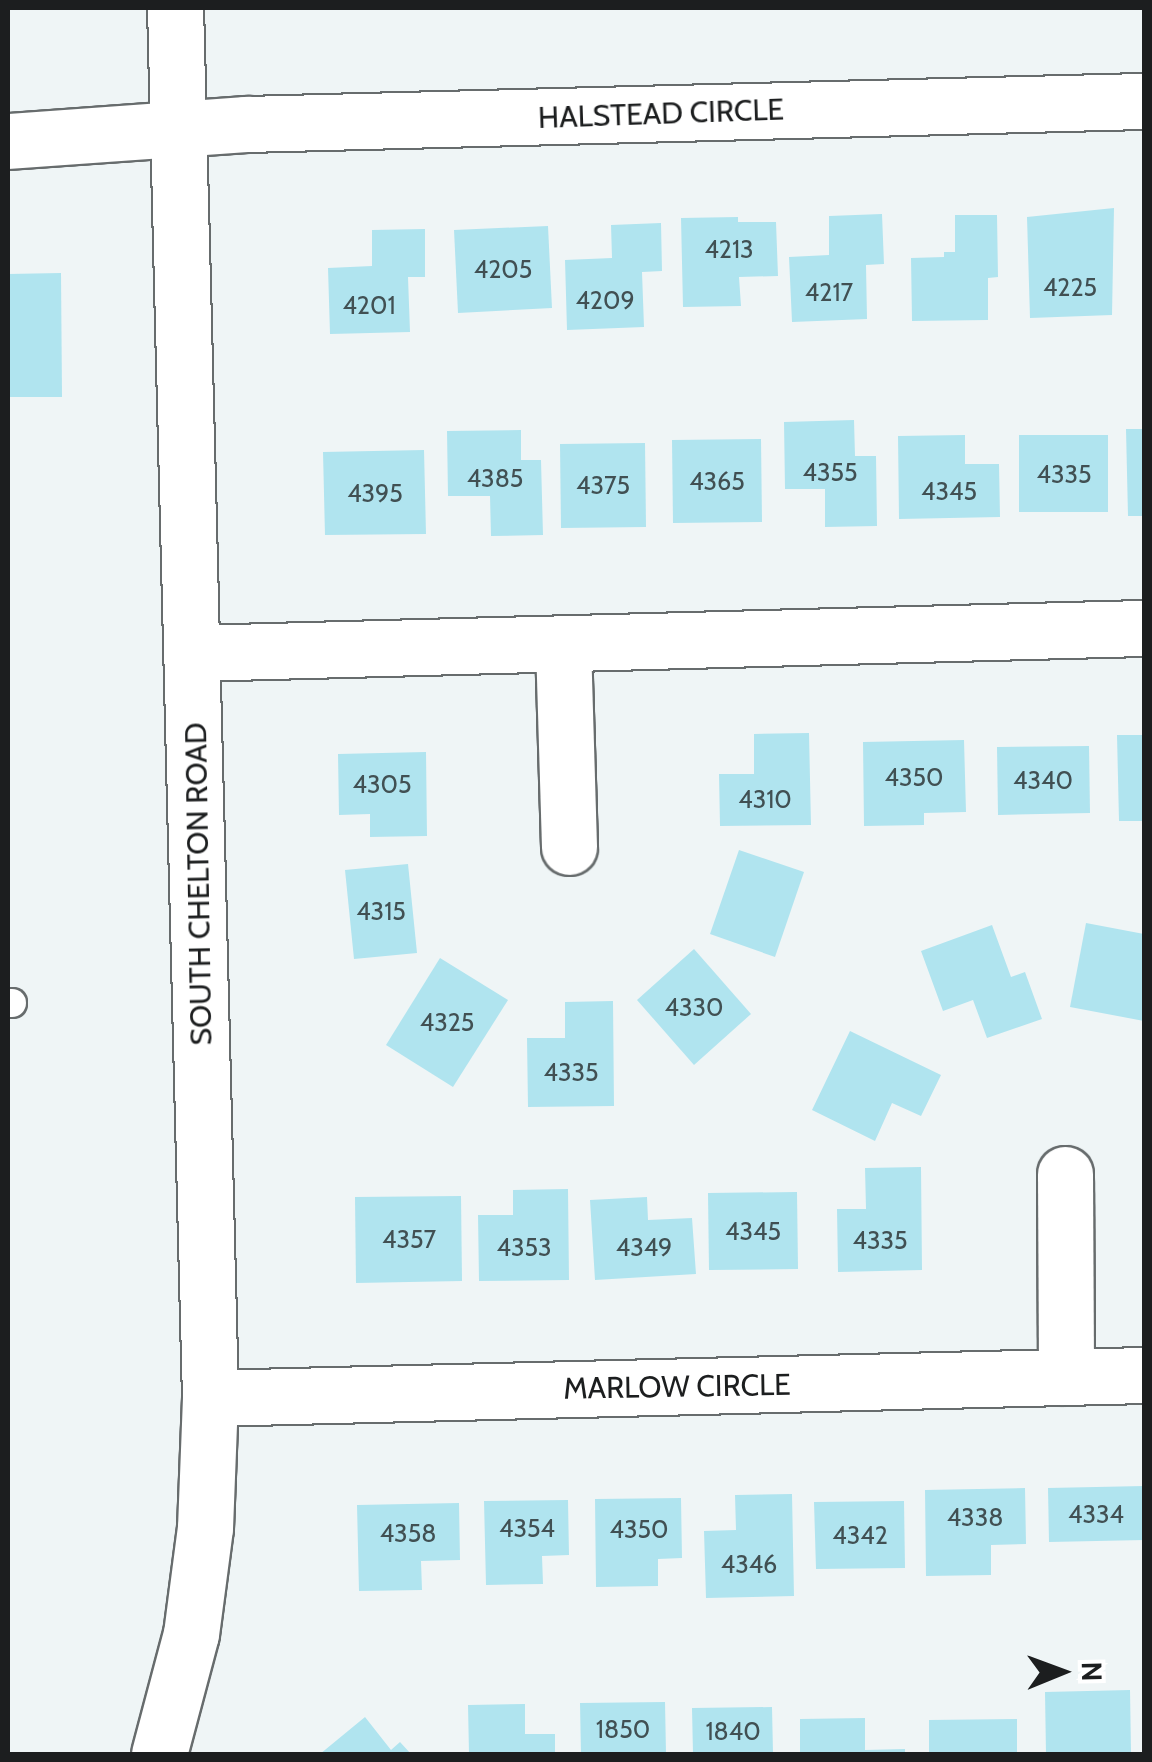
<!DOCTYPE html>
<html>
<head>
<meta charset="utf-8">
<style>
	body { margin:0 }
	#map { position:relative; width:1152px; height:1762px; overflow:hidden; background:#eff5f6; font-family:Cabin,sans-serif }
	div>[style] { position:absolute }
	[style*='--x'] { left:calc(var(--x)*1px); top:calc(var(--y)*1px); width:calc(var(--w)*1px); rotate:calc(var(--a)*1deg) }
	.building>* { inset:0; background:#b0e4ef }
	.roads { filter:drop-shadow(2px 0 #676c6d) drop-shadow(-2px 0 #676c6d) drop-shadow(0 2px #676c6d) drop-shadow(0 -2px #676c6d) }
	.lane>* { height:28px; margin:-14px; padding:0 14px; transform-origin:14px; border-radius:14px; background:#fff }
	.street>* { height:55px; margin:-27.5px; padding:0 27.5px; transform-origin:27.5px; border-radius:27.5px; background:#fff }
	.secondary>* { height:55px; margin:-27.5px; padding:0 27.5px; transform-origin:27.5px; border-radius:27.5px; background:#fff }
	span { translate:-50% -50%; white-space:nowrap; text-align:center; line-height:1.15; -webkit-text-stroke:10px #fff; paint-order:stroke }
	.number-label { font-size:25px; color:#415053 }
	.number-label span { -webkit-text-stroke-width:0 }
	.street-label { font-size:30px; color:#1c1e1f }
	.frame { position:absolute; inset:0; border:10px solid #1c1e1f; pointer-events:none }
	.north { position:absolute; left:1012px; top:1622px; width:100px; height:100px; -webkit-text-stroke:8px #fff; paint-order:stroke; rotate:89deg; font-size:28px; font-weight:700; line-height:40px; text-align:center; color:#1c1e1f }
	.north::after { content:''; display:block; margin:auto; width:35px; height:45px; background:#1c1e1f; clip-path:polygon(50% 0,100% 100%,50% 72%,0 100%) }
</style>
</head>
<body>
<div id="map">
	<div class="building">
		<i style="clip-path:polygon(1114px 208px,1112px 315px,1030px 318px,1027px 217px)"></i>
		<i style="clip-path:polygon(882px 214px,884px 264px,866px 265px,867px 319px,792px 322px,789px 257px,829px 255px,829px 216px)"></i>
		<i style="clip-path:polygon(955px 215px,997px 215px,998px 277px,988px 278px,988px 320px,912px 321px,911px 258px,944px 257px,944px 252px,955px 252px)"></i>
		<i style="clip-path:polygon(738px 217px,738px 222px,776px 222px,778px 276px,739px 277px,741px 306px,683px 307px,681px 218px)"></i>
		<i style="clip-path:polygon(661px 223px,662px 271px,642px 272px,644px 327px,567px 330px,565px 260px,612px 258px,611px 225px)"></i>
		<i style="clip-path:polygon(548px 226px,552px 308px,458px 313px,454px 230px)"></i>
		<i style="clip-path:polygon(425px 229px,425px 277px,408px 277px,410px 332px,330px 334px,328px 268px,372px 266px,372px 230px)"></i>
		<i style="clip-path:polygon(61px 273px,62px 397px,8px 397px,8px 274px)"></i>
		<i style="clip-path:polygon(854px 420px,855px 456px,876px 456px,877px 526px,825px 527px,825px 489px,785px 489px,784px 422px)"></i>
		<i style="clip-path:polygon(1126px 429px,1144px 429px,1144px 516px,1128px 516px)"></i>
		<i style="clip-path:polygon(521px 430px,521px 460px,541px 460px,543px 535px,491px 536px,490px 496px,448px 496px,447px 431px)"></i>
		<i style="clip-path:polygon(965px 435px,965px 464px,999px 464px,1000px 517px,899px 519px,898px 436px)"></i>
		<i style="clip-path:polygon(1019px 435px,1108px 435px,1108px 512px,1019px 512px)"></i>
		<i style="clip-path:polygon(761px 439px,762px 522px,673px 523px,672px 440px)"></i>
		<i style="clip-path:polygon(645px 443px,646px 527px,561px 528px,560px 444px)"></i>
		<i style="clip-path:polygon(424px 450px,426px 534px,325px 535px,323px 452px)"></i>
		<i style="clip-path:polygon(809px 733px,811px 825px,720px 826px,719px 774px,754px 774px,754px 734px)"></i>
		<i style="clip-path:polygon(1117px 735px,1144px 735px,1144px 821px,1119px 821px)"></i>
		<i style="clip-path:polygon(964px 740px,966px 812px,924px 813px,924px 825px,864px 826px,863px 742px)"></i>
		<i style="clip-path:polygon(1089px 746px,1090px 813px,998px 815px,997px 747px)"></i>
		<i style="clip-path:polygon(426px 752px,427px 836px,370px 837px,370px 814px,339px 815px,338px 754px)"></i>
		<i style="clip-path:polygon(739px 850px,804px 872px,775px 957px,710px 934px)"></i>
		<i style="clip-path:polygon(408px 864px,417px 953px,354px 959px,345px 870px)"></i>
		<i style="clip-path:polygon(1086px 923px,1144px 934px,1144px 1021px,1070px 1007px)"></i>
		<i style="clip-path:polygon(992px 925px,1011px 977px,1025px 972px,1042px 1019px,987px 1038px,973px 1000px,943px 1011px,921px 951px)"></i>
		<i style="clip-path:polygon(694px 949px,751px 1014px,694px 1065px,637px 1000px)"></i>
		<i style="clip-path:polygon(440px 958px,508px 1000px,453px 1087px,386px 1045px)"></i>
		<i style="clip-path:polygon(613px 1001px,614px 1106px,528px 1107px,527px 1038px,565px 1038px,565px 1002px)"></i>
		<i style="clip-path:polygon(850px 1031px,941px 1075px,921px 1116px,892px 1103px,875px 1141px,812px 1110px)"></i>
		<i style="clip-path:polygon(921px 1167px,922px 1270px,838px 1272px,837px 1209px,866px 1209px,865px 1168px)"></i>
		<i style="clip-path:polygon(568px 1189px,569px 1280px,479px 1281px,478px 1215px,513px 1215px,513px 1190px)"></i>
		<i style="clip-path:polygon(797px 1192px,798px 1269px,709px 1270px,708px 1193px)"></i>
		<i style="clip-path:polygon(461px 1196px,462px 1281px,356px 1283px,355px 1197px)"></i>
		<i style="clip-path:polygon(647px 1197px,648px 1220px,692px 1218px,696px 1274px,595px 1280px,590px 1200px)"></i>
		<i style="clip-path:polygon(1144px 1486px,1144px 1540px,1049px 1542px,1048px 1488px)"></i>
		<i style="clip-path:polygon(1025px 1488px,1026px 1544px,991px 1545px,991px 1575px,926px 1576px,925px 1490px)"></i>
		<i style="clip-path:polygon(792px 1494px,794px 1596px,706px 1598px,704px 1531px,736px 1530px,735px 1495px)"></i>
		<i style="clip-path:polygon(681px 1498px,682px 1558px,658px 1559px,658px 1586px,596px 1587px,595px 1499px)"></i>
		<i style="clip-path:polygon(568px 1500px,569px 1555px,542px 1556px,543px 1584px,486px 1585px,484px 1501px)"></i>
		<i style="clip-path:polygon(904px 1501px,905px 1568px,816px 1569px,814px 1502px)"></i>
		<i style="clip-path:polygon(459px 1503px,460px 1560px,421px 1561px,422px 1590px,359px 1591px,357px 1505px)"></i>
		<i style="clip-path:polygon(1130px 1690px,1131px 1754px,1046px 1754px,1045px 1692px)"></i>
		<i style="clip-path:polygon(665px 1702px,666px 1754px,581px 1754px,580px 1703px)"></i>
		<i style="clip-path:polygon(525px 1704px,525px 1734px,555px 1734px,555px 1754px,469px 1754px,468px 1705px)"></i>
		<i style="clip-path:polygon(772px 1707px,773px 1754px,693px 1754px,692px 1708px)"></i>
		<i style="clip-path:polygon(365px 1717px,391px 1750px,400px 1742px,411px 1754px,320px 1754px)"></i>
		<i style="clip-path:polygon(865px 1718px,865px 1750px,905px 1749px,905px 1754px,800px 1754px,800px 1719px)"></i>
		<i style="clip-path:polygon(1017px 1719px,1017px 1754px,929px 1754px,929px 1720px)"></i>
	</div>
	<div class="roads">
		<div class="lane">
			<i style="--x:8;--y:1003;--w:4;--a:0"></i>
		</div>
		<div class="street">
			<i style="--x:8;--y:141;--w:239;--a:-4.1"></i>
			<i style="--x:246;--y:124;--w:898;--a:-1.47"></i>
			<i style="--x:563;--y:644;--w:203;--a:88.3"></i>
			<i style="--x:194;--y:653;--w:950;--a:-1.51"></i>
			<i style="--x:1065;--y:1174;--w:203;--a:89.7"></i>
			<i style="--x:210;--y:1398;--w:934;--a:-1.41"></i>
		</div>
		<div class="secondary">
			<i style="--x:159;--y:1754;--w:124;--a:-75.1"></i>
			<i style="--x:191;--y:1634;--w:107;--a:-82.5"></i>
			<i style="--x:205;--y:1528;--w:130;--a:-87.8"></i>
			<i style="--x:210;--y:1398;--w:1390;--a:-91.44"></i>
		</div>
	</div>
	<div class="number-label">
		<span style="left:729px;top:249px">4213</span>
		<span style="left:503px;top:269px">4205</span>
		<span style="left:1070px;top:287px">4225</span>
		<span style="left:829px;top:292px">4217</span>
		<span style="left:605px;top:300px">4209</span>
		<span style="left:369px;top:305px">4201</span>
		<span style="left:830px;top:472px">4355</span>
		<span style="left:1064px;top:474px">4335</span>
		<span style="left:495px;top:478px">4385</span>
		<span style="left:717px;top:481px">4365</span>
		<span style="left:603px;top:485px">4375</span>
		<span style="left:949px;top:491px">4345</span>
		<span style="left:375px;top:493px">4395</span>
		<span style="left:914px;top:777px">4350</span>
		<span style="left:1043px;top:780px">4340</span>
		<span style="left:382px;top:784px">4305</span>
		<span style="left:765px;top:799px">4310</span>
		<span style="left:381px;top:911px">4315</span>
		<span style="left:694px;top:1007px">4330</span>
		<span style="left:447px;top:1022px">4325</span>
		<span style="left:571px;top:1072px">4335</span>
		<span style="left:753px;top:1231px">4345</span>
		<span style="left:409px;top:1239px">4357</span>
		<span style="left:880px;top:1240px">4335</span>
		<span style="left:524px;top:1247px">4353</span>
		<span style="left:644px;top:1247px">4349</span>
		<span style="left:1096px;top:1514px">4334</span>
		<span style="left:975px;top:1517px">4338</span>
		<span style="left:527px;top:1528px">4354</span>
		<span style="left:639px;top:1529px">4350</span>
		<span style="left:408px;top:1533px">4358</span>
		<span style="left:860px;top:1535px">4342</span>
		<span style="left:749px;top:1564px">4346</span>
		<span style="left:623px;top:1729px">1850</span>
		<span style="left:733px;top:1731px">1840</span>
	</div>
	<div class="street-label">
		<span style="left:661px;top:114px;rotate:-2deg">HALSTEAD CIRCLE</span>
		<span style="left:199px;top:884px;rotate:-91deg">SOUTH CHELTON ROAD</span>
		<span style="left:677px;top:1387px;rotate:-1deg">MARLOW CIRCLE</span>
	</div>
	<div class="frame"></div>
	<div class="north">N</div>
</div>
</body>
</html>
